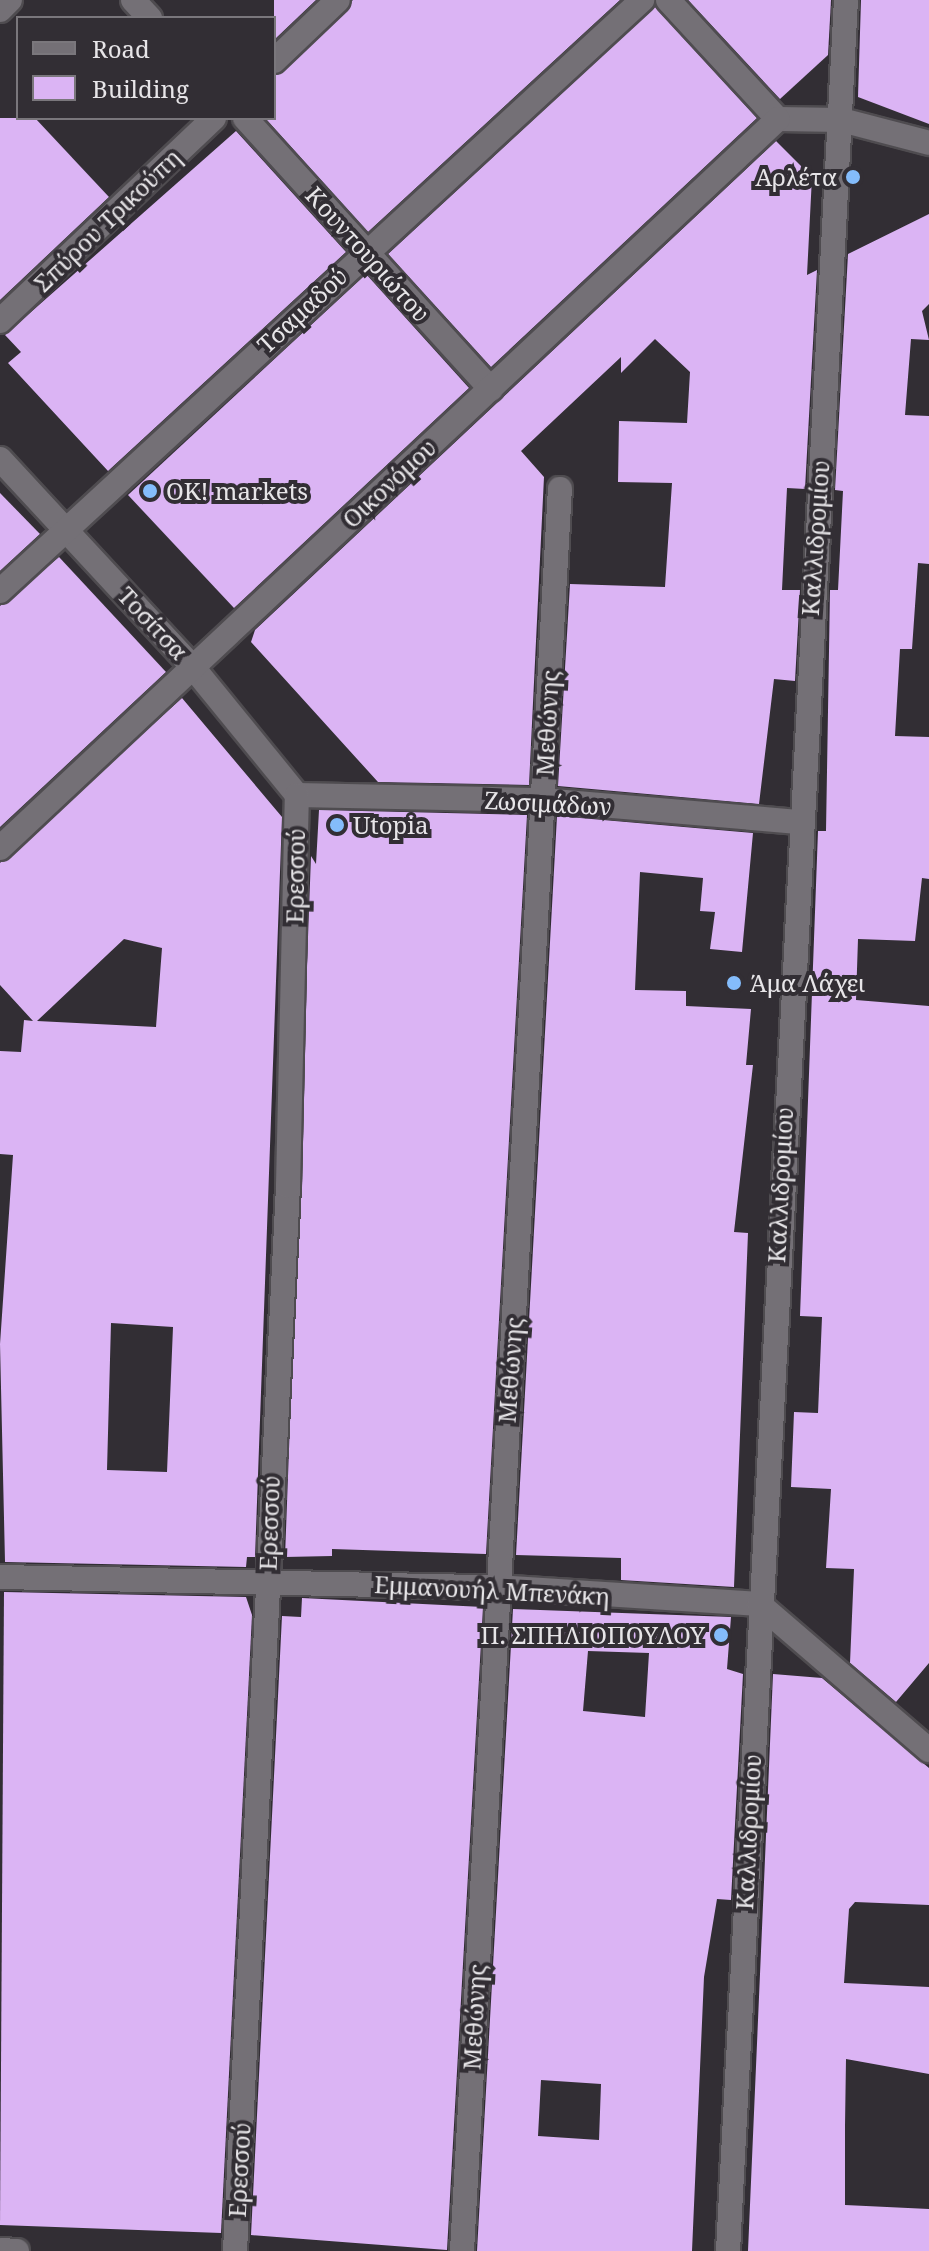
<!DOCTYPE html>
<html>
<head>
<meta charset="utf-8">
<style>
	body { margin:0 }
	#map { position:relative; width:929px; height:2251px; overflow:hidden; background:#322e34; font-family:"Noto Serif",serif }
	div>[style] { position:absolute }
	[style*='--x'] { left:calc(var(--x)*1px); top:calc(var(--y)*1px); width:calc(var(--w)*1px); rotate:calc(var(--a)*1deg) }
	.building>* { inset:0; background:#dbb4f4 }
	.roads { filter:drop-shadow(2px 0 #4f4c50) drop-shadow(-2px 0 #4f4c50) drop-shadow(0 2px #4f4c50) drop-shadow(0 -2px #4f4c50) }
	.street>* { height:24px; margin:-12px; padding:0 12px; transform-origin:12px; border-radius:12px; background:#747076 }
	.secondary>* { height:24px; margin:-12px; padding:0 12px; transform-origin:12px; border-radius:12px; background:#747076 }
	.dots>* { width:22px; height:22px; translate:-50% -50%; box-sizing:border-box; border:4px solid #322e34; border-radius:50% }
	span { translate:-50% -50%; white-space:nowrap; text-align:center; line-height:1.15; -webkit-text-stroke:8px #322e34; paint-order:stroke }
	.poi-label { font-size:24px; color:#e7e5e8 }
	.right { translate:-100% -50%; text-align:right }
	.left { translate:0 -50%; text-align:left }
	.street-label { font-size:24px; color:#e7e5e8 }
	.legend { position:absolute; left:16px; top:16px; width:260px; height:104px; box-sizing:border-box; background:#322e34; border:2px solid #7a777c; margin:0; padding:10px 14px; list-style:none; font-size:24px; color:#e7e5e8 }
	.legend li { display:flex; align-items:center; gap:16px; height:40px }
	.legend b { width:40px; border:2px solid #7a777c }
</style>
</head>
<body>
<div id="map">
	<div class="building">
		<i style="clip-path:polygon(274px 0,316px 0,274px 40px)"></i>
		<i style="clip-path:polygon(353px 0,620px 0,368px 232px,265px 118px,274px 118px,274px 76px)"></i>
		<i style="clip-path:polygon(688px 0,831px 0,828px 55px,780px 99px)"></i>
		<i style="clip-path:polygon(861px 0,929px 0,929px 124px,858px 97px)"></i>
		<i style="clip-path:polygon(655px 7px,757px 118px,491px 367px,388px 254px)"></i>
		<i style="clip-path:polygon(0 118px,35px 118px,109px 197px,0 300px)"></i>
		<i style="clip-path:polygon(236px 131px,346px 252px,108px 471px,8px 363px,21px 352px,5px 335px)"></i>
		<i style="clip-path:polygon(776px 141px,812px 177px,807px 275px,817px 270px,805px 489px,787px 488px,782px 590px,800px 590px,795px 681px,774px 679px,759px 804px,558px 786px,570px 584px,665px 587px,672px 483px,618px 482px,619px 421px,687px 423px,690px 372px,655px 339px,621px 373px,621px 357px,521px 451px,544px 477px,529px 785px,378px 782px,251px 642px,255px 630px)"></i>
		<i style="clip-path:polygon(929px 214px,929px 304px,922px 311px,929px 340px,911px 339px,905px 415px,929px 416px,929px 564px,918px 563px,912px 649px,900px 649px,895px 736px,929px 737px,929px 879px,922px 878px,915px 941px,858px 939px,856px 1000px,929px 1006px,929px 1663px,896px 1702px,850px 1663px,854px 1569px,826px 1568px,831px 1489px,791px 1487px,794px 1412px,818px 1413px,822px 1317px,800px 1316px,818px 831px,826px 831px,830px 590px,838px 590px,843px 491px,835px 490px,848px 254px)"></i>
		<i style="clip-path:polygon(366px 274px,469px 388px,234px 608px,128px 495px)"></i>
		<i style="clip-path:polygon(0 493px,40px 534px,0 571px)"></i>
		<i style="clip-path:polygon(59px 557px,166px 672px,0 827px,0 606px)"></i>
		<i style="clip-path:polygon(evenodd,182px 698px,282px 817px,255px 1557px,247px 1557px,246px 1567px,5px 1562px,0 1344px,13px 1155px,0 1154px,0 1051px,21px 1052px,24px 1020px,33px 1021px,0 985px,0 863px,182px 698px,124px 939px,162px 948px,156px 1027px,37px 1021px,124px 939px,182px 698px,111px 1323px,173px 1327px,167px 1472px,107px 1470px,111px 1323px)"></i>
		<i style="clip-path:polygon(319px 810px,527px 815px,486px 1554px,332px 1549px,332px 1556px,285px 1557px,311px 856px,316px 864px)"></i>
		<i style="clip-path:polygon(557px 816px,753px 833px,742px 952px,710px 949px,715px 912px,700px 911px,703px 878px,640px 872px,635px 990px,686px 991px,686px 1006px,751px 1009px,746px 1065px,753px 1065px,734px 1232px,748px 1233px,734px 1587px,621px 1580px,621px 1558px,516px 1555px)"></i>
		<i style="clip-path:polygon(4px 1592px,246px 1597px,252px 1615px,221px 2233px,0 2225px)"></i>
		<i style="clip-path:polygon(302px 1598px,483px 1607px,447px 2250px,251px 2235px,282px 1616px,301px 1617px)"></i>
		<i style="clip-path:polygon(evenodd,513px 1609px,731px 1617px,727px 1669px,743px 1674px,731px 1900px,717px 1899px,704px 1977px,692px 2251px,477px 2251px,513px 1609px,588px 1651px,649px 1653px,645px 1717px,583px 1711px,588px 1651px,513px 1609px,541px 2080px,601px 2084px,599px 2140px,538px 2136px,541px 2080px)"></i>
		<i style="clip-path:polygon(773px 1674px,822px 1678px,929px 1768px,929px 1905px,855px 1902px,849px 1909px,844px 1983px,929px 1987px,929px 2074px,846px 2059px,845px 2126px,845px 2205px,929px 2209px,929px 2251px,748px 2251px)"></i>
	</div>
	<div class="roads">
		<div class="street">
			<i style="--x:133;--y:0;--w:25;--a:47"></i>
			<i style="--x:668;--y:0;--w:162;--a:47.3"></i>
			<i style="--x:0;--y:10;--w:14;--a:-45"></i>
			<i style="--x:245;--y:118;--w:366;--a:47.8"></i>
			<i style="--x:778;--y:119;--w:63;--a:0.9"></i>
			<i style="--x:841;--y:120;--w:91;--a:14.6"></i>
			<i style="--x:0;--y:459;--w:281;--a:47.2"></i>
			<i style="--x:191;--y:665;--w:168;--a:50.8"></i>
			<i style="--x:0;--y:591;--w:873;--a:-42.63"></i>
			<i style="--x:297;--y:795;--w:245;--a:1.2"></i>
			<i style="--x:542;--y:800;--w:257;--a:4.9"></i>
			<i style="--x:0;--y:848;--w:1066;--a:-43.14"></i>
			<i style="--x:0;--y:1577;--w:496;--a:1.2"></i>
			<i style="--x:496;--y:1587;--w:264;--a:3.7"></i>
			<i style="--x:759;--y:1604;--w:224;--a:40.7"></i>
			<i style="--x:0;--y:2250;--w:17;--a:3"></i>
			<i style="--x:235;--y:2251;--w:1066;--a:-87.15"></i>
			<i style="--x:288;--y:1186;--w:391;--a:-88.7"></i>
			<i style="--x:462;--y:2251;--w:1765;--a:-86.82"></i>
			<i style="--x:728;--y:2251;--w:2254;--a:-87"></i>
		</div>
		<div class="secondary">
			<i style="--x:274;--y:61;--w:88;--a:-43.6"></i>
			<i style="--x:0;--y:321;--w:295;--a:-43.5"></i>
		</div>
	</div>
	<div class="dots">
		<i style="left:853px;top:177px;background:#84bcfb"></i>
		<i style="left:150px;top:491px;background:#84bcfb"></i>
		<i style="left:337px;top:825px;background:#84bcfb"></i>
		<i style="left:734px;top:983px;background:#84bcfb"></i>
		<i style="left:721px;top:1635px;background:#84bcfb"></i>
	</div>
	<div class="poi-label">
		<span class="right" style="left:837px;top:177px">Αρλέτα</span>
		<span class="left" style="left:166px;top:491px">OK! markets</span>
		<span class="left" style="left:353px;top:825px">Utopia</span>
		<span class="left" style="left:750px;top:983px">Άμα Λάχει</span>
		<span class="right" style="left:705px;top:1635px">Π. ΣΠΗΛΙΟΠΟΥΛΟΥ</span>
	</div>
	<div class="street-label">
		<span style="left:107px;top:220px;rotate:-44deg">Σπύρου Τρικούπη</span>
		<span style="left:368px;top:254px;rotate:48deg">Κουντουριώτου</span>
		<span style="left:302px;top:310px;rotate:-43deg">Τσαμαδού</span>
		<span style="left:389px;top:483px;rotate:-43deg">Οικονόμου</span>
		<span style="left:815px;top:538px;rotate:-86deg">Καλλιδρομίου</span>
		<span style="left:153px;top:623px;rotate:47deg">Τοσίτσα</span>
		<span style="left:547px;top:723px;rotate:-87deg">Μεθώνης</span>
		<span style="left:548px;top:803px;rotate:3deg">Ζωσιμάδων</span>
		<span style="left:295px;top:876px;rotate:-89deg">Ερεσσού</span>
		<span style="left:780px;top:1185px;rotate:-87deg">Καλλιδρομίου</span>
		<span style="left:510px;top:1370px;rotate:-86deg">Μεθώνης</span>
		<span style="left:269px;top:1523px;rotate:-88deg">Ερεσσού</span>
		<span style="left:492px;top:1590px;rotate:3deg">Εμμανουήλ Μπενάκη</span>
		<span style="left:748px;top:1832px;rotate:-87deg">Καλλιδρομίου</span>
		<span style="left:474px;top:2017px;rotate:-87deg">Μεθώνης</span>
		<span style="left:239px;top:2170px;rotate:-87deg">Ερεσσού</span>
	</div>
	<ul class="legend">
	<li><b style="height:10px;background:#747076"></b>Road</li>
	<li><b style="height:22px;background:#dbb4f4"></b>Building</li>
	</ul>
</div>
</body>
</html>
